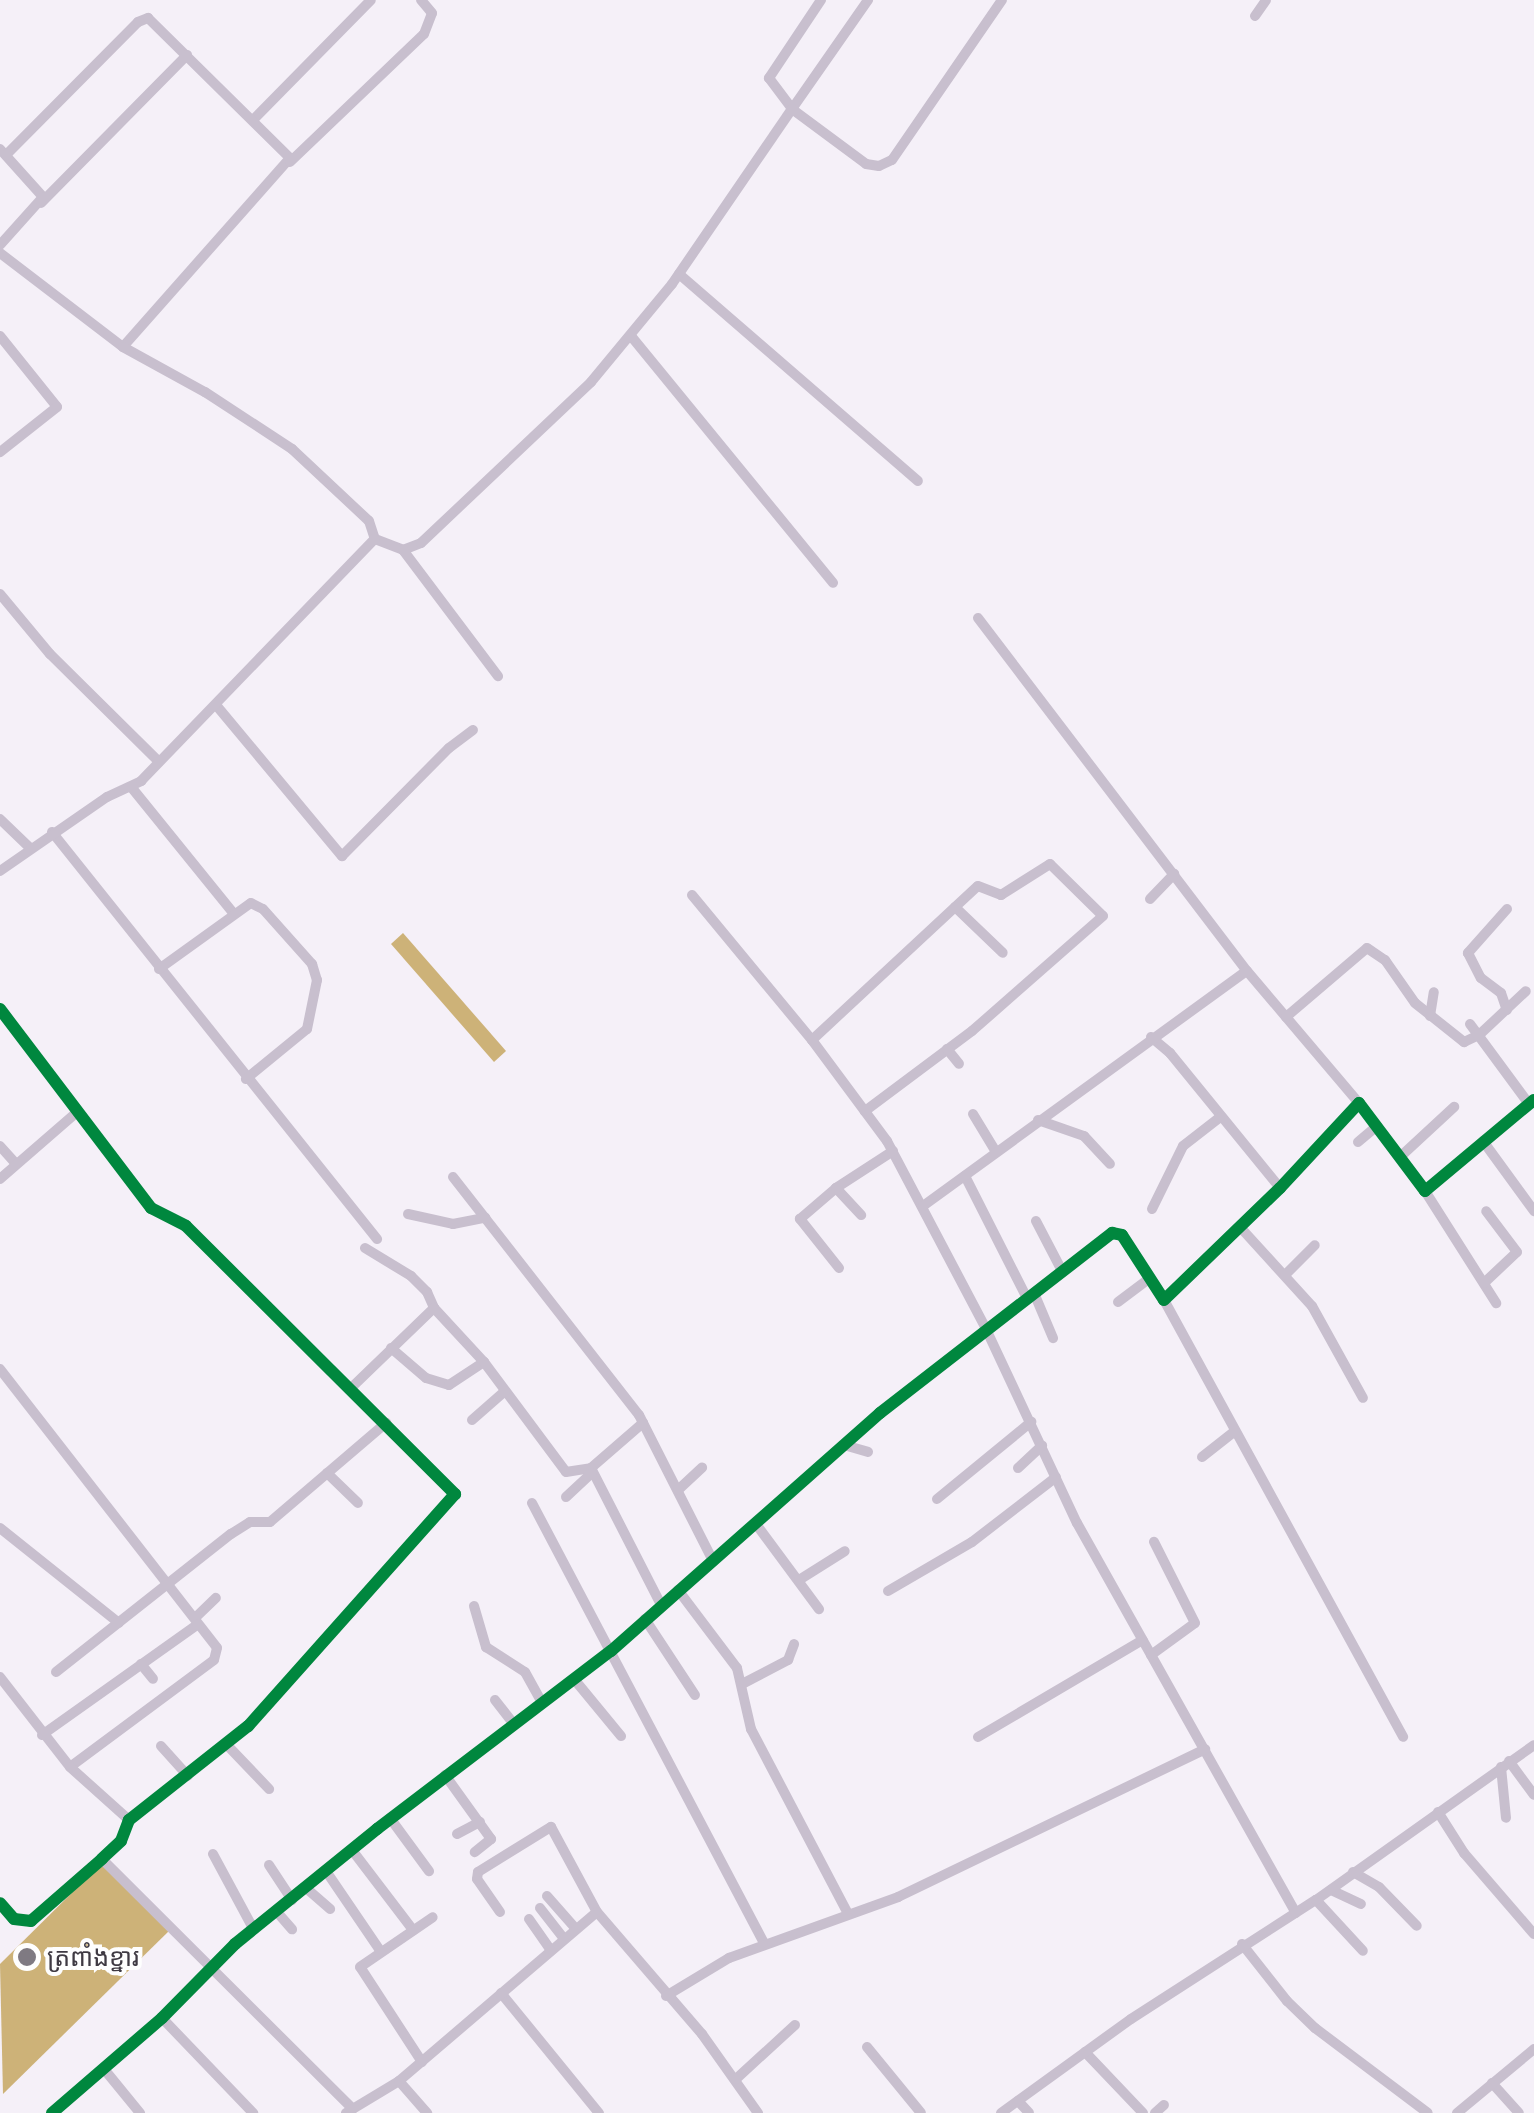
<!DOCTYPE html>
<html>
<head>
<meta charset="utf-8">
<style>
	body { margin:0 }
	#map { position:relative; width:1534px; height:2113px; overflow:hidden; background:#f5f0f8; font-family:Figtree,"Noto Sans Khmer",sans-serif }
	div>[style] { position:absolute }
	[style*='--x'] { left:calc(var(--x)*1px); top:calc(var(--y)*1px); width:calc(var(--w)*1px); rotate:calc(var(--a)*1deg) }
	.water>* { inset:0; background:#cdb278 }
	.minor>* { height:10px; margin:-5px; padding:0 5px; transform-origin:5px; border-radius:5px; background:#c8bfce }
	.cycleway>* { height:12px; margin:-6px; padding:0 6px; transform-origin:6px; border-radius:6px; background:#00873e }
	.dots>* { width:28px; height:28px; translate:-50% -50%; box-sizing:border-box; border:5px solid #fefefe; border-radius:50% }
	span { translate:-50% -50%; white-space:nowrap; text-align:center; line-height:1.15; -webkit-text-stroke:8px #fefefe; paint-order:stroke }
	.poi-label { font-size:25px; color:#3f3a43 }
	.left { translate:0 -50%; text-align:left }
</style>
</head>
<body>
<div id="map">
	<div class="water">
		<i style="clip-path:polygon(403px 933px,506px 1051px,494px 1062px,391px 944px)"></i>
		<i style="clip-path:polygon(103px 1862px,171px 1929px,3px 2094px,0 1964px)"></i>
	</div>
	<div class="minor">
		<i style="--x:821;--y:0;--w:94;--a:123.7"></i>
		<i style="--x:769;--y:78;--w:39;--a:53"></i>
		<i style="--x:792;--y:109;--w:133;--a:-55.1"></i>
		<i style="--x:1255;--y:16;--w:19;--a:-55"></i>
		<i style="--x:253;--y:120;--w:168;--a:-45.5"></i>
		<i style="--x:0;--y:149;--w:64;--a:48.1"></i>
		<i style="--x:43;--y:197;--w:64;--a:131.9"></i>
		<i style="--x:6;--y:155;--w:187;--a:-45.2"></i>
		<i style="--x:138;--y:22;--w:11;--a:-22"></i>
		<i style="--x:148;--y:18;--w:199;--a:44.6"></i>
		<i style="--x:290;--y:158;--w:252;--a:131.5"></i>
		<i style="--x:290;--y:162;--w:185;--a:-43.7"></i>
		<i style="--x:424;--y:34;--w:22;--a:-69"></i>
		<i style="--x:432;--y:13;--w:17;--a:-130"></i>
		<i style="--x:41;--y:203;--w:208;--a:-45.4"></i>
		<i style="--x:0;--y:253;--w:155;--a:37.4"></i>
		<i style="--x:123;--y:347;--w:94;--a:28.8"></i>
		<i style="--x:205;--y:392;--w:104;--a:33.2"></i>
		<i style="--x:292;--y:449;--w:105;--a:43.1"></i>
		<i style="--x:369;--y:521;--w:19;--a:72"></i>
		<i style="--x:679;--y:274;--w:316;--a:40.9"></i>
		<i style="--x:0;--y:336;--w:91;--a:51.2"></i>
		<i style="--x:57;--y:407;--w:73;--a:141.7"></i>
		<i style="--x:631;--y:336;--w:319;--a:50.7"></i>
		<i style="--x:375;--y:539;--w:30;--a:21"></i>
		<i style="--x:403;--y:550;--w:19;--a:-21"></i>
		<i style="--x:421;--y:543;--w:234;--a:-43.4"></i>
		<i style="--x:591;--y:382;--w:127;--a:-50.4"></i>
		<i style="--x:672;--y:284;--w:212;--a:-55.6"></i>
		<i style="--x:792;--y:109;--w:92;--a:36.6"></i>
		<i style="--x:866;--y:164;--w:13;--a:9"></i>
		<i style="--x:879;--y:166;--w:14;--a:-25"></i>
		<i style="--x:892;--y:160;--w:194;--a:-55.5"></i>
		<i style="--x:403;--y:550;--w:158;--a:53"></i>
		<i style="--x:0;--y:594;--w:78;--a:50.2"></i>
		<i style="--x:50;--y:654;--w:153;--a:44.7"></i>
		<i style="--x:978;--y:618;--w:444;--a:52.7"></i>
		<i style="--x:1247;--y:971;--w:173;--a:49.7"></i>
		<i style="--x:216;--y:705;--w:197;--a:50.2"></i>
		<i style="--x:342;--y:856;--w:152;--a:-45.3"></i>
		<i style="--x:449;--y:748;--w:30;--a:-37"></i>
		<i style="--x:132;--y:788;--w:162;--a:51"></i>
		<i style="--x:0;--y:819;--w:42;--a:44"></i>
		<i style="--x:52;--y:832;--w:521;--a:51.39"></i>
		<i style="--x:0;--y:871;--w:130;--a:-34.7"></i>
		<i style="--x:107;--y:797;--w:38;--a:-25"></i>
		<i style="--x:141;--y:781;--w:337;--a:-46"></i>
		<i style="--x:692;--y:895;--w:188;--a:50.4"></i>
		<i style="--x:812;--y:1040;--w:126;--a:53.4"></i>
		<i style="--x:887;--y:1141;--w:212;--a:62.2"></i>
		<i style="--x:986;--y:1329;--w:214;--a:64.9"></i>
		<i style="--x:1077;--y:1523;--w:447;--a:60.7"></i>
		<i style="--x:1150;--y:899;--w:35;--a:-46"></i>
		<i style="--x:955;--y:907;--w:66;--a:43.8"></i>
		<i style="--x:1507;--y:909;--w:59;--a:131.6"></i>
		<i style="--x:1468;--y:953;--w:28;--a:63"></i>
		<i style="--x:1481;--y:978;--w:25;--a:37"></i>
		<i style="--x:1501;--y:993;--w:18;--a:71"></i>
		<i style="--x:159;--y:969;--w:113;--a:-35.7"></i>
		<i style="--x:251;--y:903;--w:13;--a:27"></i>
		<i style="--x:263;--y:909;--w:74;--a:48.3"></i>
		<i style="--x:312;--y:964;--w:17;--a:73"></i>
		<i style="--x:317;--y:980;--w:50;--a:101.5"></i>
		<i style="--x:307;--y:1029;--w:79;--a:140.7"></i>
		<i style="--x:0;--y:1009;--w:250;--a:52.8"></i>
		<i style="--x:151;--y:1208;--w:39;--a:27"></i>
		<i style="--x:186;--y:1226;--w:380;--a:44.9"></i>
		<i style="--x:455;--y:1494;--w:311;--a:131.7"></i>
		<i style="--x:248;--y:1726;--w:152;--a:141.7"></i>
		<i style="--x:129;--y:1820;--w:22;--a:111"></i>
		<i style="--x:121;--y:1841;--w:26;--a:137"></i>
		<i style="--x:102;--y:1859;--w:94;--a:138.9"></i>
		<i style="--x:31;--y:1921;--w:17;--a:-173"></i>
		<i style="--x:14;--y:1919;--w:21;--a:-131"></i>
		<i style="--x:1430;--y:1016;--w:24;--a:-81"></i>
		<i style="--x:1286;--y:1017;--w:106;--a:-40.4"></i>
		<i style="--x:1367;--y:948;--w:22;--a:34"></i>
		<i style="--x:1385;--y:960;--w:52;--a:55.1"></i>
		<i style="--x:1415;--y:1003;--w:63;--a:38.5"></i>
		<i style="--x:1464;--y:1042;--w:17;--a:-25"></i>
		<i style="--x:1479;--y:1035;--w:64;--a:-43.1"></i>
		<i style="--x:1470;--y:1024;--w:99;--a:53.6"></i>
		<i style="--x:1151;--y:1037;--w:25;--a:40"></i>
		<i style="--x:1170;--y:1053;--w:174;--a:50.8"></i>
		<i style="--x:812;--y:1040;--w:226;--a:-42.9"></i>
		<i style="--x:978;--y:886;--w:25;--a:21"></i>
		<i style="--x:1001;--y:895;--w:58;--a:-32.3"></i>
		<i style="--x:1050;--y:864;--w:74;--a:44.5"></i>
		<i style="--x:1103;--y:916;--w:174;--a:138.7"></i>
		<i style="--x:972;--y:1031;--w:134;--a:143.2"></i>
		<i style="--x:947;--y:1049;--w:19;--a:51"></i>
		<i style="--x:973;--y:1114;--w:44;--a:58.8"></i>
		<i style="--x:1038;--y:1120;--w:49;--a:19.2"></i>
		<i style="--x:1084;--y:1136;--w:38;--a:47"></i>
		<i style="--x:1483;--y:1141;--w:87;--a:53.9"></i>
		<i style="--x:1358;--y:1142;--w:25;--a:-40"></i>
		<i style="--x:0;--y:1146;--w:24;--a:48"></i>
		<i style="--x:1400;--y:1157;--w:74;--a:-42.8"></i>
		<i style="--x:965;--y:1176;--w:137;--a:63.1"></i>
		<i style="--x:453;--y:1177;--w:302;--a:52"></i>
		<i style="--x:639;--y:1415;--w:164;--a:63.1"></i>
		<i style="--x:0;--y:1179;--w:101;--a:-41"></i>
		<i style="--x:836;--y:1188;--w:37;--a:47"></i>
		<i style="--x:1425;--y:1191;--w:133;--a:57.6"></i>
		<i style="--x:923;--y:1206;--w:400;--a:-36"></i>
		<i style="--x:1152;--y:1209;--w:70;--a:-63.8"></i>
		<i style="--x:1183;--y:1146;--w:46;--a:-37.9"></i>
		<i style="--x:408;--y:1214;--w:46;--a:12.5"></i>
		<i style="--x:453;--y:1224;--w:33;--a:-11"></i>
		<i style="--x:1036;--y:1221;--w:56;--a:62.5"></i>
		<i style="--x:1240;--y:1227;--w:107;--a:47.7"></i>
		<i style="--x:1312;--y:1306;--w:105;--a:61"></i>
		<i style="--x:365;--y:1248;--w:54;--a:31.3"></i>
		<i style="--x:411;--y:1276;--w:23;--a:45"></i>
		<i style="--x:427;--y:1292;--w:17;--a:66"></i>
		<i style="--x:839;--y:1268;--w:63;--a:-128.5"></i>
		<i style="--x:800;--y:1219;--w:48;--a:-40.7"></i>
		<i style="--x:836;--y:1188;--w:68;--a:-33"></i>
		<i style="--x:1285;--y:1275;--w:42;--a:-45"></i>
		<i style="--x:1484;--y:1283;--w:45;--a:-43.2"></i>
		<i style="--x:1517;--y:1252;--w:51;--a:-127.1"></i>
		<i style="--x:1034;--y:1293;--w:49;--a:67.1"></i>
		<i style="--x:1164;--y:1300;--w:498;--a:61.3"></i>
		<i style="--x:1118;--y:1302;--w:40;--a:-37"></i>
		<i style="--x:391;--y:1348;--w:46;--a:40.6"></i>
		<i style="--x:426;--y:1378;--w:24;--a:17"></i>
		<i style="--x:449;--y:1385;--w:42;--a:-33.3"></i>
		<i style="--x:0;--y:1369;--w:353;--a:52.1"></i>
		<i style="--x:217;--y:1648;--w:12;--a:104"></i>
		<i style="--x:214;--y:1660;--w:179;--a:143.4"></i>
		<i style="--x:350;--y:1389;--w:117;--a:-44"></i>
		<i style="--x:434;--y:1308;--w:74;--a:47.2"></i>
		<i style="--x:484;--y:1362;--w:137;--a:53.3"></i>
		<i style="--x:566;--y:1472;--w:25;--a:-9"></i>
		<i style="--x:591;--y:1468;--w:69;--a:-40.9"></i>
		<i style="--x:472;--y:1420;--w:44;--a:-41.3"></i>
		<i style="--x:844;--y:1445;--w:25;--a:16"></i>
		<i style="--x:1202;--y:1457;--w:42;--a:-38.2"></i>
		<i style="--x:591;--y:1468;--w:154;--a:62.9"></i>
		<i style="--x:1018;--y:1468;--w:33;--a:-43"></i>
		<i style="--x:327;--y:1473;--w:43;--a:44.1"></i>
		<i style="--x:678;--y:1490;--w:33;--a:-43"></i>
		<i style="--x:566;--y:1497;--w:35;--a:-43"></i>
		<i style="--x:937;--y:1499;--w:122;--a:-39.3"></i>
		<i style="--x:532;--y:1503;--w:497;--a:62.2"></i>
		<i style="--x:756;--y:1524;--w:106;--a:53.5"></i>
		<i style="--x:0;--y:1528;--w:152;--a:38.6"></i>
		<i style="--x:799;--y:1580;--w:54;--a:-32.2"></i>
		<i style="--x:678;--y:1590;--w:98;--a:52.9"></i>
		<i style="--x:737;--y:1668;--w:63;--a:77.1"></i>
		<i style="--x:751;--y:1729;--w:209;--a:62.3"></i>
		<i style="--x:888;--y:1591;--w:97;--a:-30.3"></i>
		<i style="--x:972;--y:1542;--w:106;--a:-37.7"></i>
		<i style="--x:474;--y:1606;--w:43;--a:73.7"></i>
		<i style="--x:486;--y:1647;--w:46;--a:32.7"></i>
		<i style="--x:525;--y:1672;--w:35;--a:61"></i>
		<i style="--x:195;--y:1618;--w:29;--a:-44"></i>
		<i style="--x:645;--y:1619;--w:91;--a:56.7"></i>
		<i style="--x:1151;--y:1655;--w:54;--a:-36"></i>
		<i style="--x:1195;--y:1623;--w:91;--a:-116.8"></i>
		<i style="--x:141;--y:1664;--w:19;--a:51"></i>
		<i style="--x:56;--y:1672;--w:223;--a:-38.3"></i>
		<i style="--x:231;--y:1534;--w:22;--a:-32"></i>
		<i style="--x:250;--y:1522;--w:20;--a:0"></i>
		<i style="--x:270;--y:1522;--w:153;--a:-40.5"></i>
		<i style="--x:0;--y:1677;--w:114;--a:52.1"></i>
		<i style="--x:70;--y:1767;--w:79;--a:41.9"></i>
		<i style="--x:574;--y:1679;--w:74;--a:50.5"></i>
		<i style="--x:744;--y:1683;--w:50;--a:-27.6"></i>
		<i style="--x:788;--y:1660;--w:17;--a:-69"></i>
		<i style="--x:495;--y:1700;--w:29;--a:52"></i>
		<i style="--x:42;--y:1735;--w:191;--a:-35.4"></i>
		<i style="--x:978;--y:1737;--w:191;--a:-30.5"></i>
		<i style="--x:227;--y:1745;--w:61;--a:46.3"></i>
		<i style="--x:161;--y:1746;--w:40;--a:48"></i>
		<i style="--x:1509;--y:1761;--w:42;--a:53.7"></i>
		<i style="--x:1501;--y:1767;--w:51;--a:84.4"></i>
		<i style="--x:445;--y:1775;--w:79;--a:54.3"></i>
		<i style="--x:491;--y:1839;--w:21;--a:141"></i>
		<i style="--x:1438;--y:1812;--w:49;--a:57.6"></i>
		<i style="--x:1464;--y:1853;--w:107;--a:49.2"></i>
		<i style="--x:390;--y:1818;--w:66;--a:53.7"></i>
		<i style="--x:457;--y:1834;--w:26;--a:-28"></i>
		<i style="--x:352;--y:1850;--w:101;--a:52.7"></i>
		<i style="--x:213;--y:1854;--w:86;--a:61.7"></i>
		<i style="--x:102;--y:1859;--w:354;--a:44.9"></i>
		<i style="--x:269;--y:1865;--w:42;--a:56.7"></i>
		<i style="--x:326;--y:1871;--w:98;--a:55.8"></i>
		<i style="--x:1353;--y:1872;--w:30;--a:30"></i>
		<i style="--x:1379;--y:1887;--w:54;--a:45.7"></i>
		<i style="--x:306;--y:1888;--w:32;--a:41"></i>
		<i style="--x:1331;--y:1890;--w:33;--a:25"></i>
		<i style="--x:547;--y:1896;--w:44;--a:48.7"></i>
		<i style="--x:1316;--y:1900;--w:69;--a:47.3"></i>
		<i style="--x:540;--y:1908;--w:39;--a:52"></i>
		<i style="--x:277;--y:1912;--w:23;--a:49"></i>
		<i style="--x:500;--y:1912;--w:40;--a:-124.9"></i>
		<i style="--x:477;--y:1879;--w:7;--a:-82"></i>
		<i style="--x:478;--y:1872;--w:86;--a:-31.7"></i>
		<i style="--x:551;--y:1827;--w:97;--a:61.6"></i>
		<i style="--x:597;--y:1912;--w:161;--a:49.3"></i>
		<i style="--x:702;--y:2034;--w:97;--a:54.7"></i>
		<i style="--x:529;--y:1919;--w:37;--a:55"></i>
		<i style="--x:1242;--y:1944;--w:73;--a:51.7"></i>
		<i style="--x:1287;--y:2001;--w:39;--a:44"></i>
		<i style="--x:1315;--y:2028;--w:141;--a:37"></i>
		<i style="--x:501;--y:1993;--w:155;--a:50.8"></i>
		<i style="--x:666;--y:1996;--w:74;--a:-31.1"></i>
		<i style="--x:729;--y:1958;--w:180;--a:-19.8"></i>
		<i style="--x:898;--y:1897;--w:341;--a:-25.7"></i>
		<i style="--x:162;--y:2018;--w:132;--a:46.2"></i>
		<i style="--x:867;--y:2047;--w:85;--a:50.7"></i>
		<i style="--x:1085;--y:2052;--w:84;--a:46.4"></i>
		<i style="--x:422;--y:2062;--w:113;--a:-123.1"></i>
		<i style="--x:360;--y:1967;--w:88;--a:-34.4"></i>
		<i style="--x:104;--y:2069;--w:57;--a:50.7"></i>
		<i style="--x:736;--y:2079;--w:80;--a:-42.5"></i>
		<i style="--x:399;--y:2081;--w:43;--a:48.8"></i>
		<i style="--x:1492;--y:2083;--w:40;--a:48"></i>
		<i style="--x:1018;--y:2101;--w:16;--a:47"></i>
		<i style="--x:52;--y:2113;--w:145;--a:-40.8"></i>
		<i style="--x:162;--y:2018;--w:104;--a:-45.4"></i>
		<i style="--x:235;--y:1944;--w:183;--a:-39"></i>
		<i style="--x:377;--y:1829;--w:294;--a:-37.3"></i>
		<i style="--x:611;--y:1651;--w:359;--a:-41.5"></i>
		<i style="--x:880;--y:1413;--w:294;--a:-37.8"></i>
		<i style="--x:1112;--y:1233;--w:10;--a:11"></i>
		<i style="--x:1122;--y:1235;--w:77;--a:57.1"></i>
		<i style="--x:1164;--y:1300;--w:161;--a:-44"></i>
		<i style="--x:1280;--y:1188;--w:116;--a:-47.1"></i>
		<i style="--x:1359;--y:1103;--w:110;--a:53.1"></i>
		<i style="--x:1425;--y:1191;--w:142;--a:-39.9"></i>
		<i style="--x:346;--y:2113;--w:62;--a:-31.1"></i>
		<i style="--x:399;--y:2081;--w:260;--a:-40.5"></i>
		<i style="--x:1001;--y:2113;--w:160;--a:-35.9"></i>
		<i style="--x:1131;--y:2019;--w:220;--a:-32.8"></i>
		<i style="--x:1316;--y:1900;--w:267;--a:-35.4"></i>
		<i style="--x:1155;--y:2113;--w:12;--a:-42"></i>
		<i style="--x:1457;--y:2113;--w:100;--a:-39.7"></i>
	</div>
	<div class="cycleway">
		<i style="--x:0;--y:1009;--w:250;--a:52.8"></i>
		<i style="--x:151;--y:1208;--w:39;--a:27"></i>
		<i style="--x:186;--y:1226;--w:380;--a:44.9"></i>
		<i style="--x:455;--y:1494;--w:311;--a:131.7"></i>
		<i style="--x:248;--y:1726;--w:152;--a:141.7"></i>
		<i style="--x:129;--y:1820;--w:22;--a:111"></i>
		<i style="--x:121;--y:1841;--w:26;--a:137"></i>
		<i style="--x:102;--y:1859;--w:94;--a:138.9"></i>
		<i style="--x:31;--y:1921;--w:17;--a:-173"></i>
		<i style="--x:14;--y:1919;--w:21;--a:-131"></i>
		<i style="--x:52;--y:2113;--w:145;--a:-40.8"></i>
		<i style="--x:162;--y:2018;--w:104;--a:-45.4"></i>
		<i style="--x:235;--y:1944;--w:183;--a:-39"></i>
		<i style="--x:377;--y:1829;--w:294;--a:-37.3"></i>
		<i style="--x:611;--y:1651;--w:359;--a:-41.5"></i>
		<i style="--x:880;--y:1413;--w:294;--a:-37.8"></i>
		<i style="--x:1112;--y:1233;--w:10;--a:11"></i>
		<i style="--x:1122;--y:1235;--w:77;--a:57.1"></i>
		<i style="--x:1164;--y:1300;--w:161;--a:-44"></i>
		<i style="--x:1280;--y:1188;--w:116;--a:-47.1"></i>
		<i style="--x:1359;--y:1103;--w:110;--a:53.1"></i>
		<i style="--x:1425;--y:1191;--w:142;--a:-39.9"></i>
	</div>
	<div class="dots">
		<i style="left:27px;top:1957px;background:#7f7a82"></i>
	</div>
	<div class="poi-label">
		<span class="left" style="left:47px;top:1957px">ត្រពាំងខ្នារ</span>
	</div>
</div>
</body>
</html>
